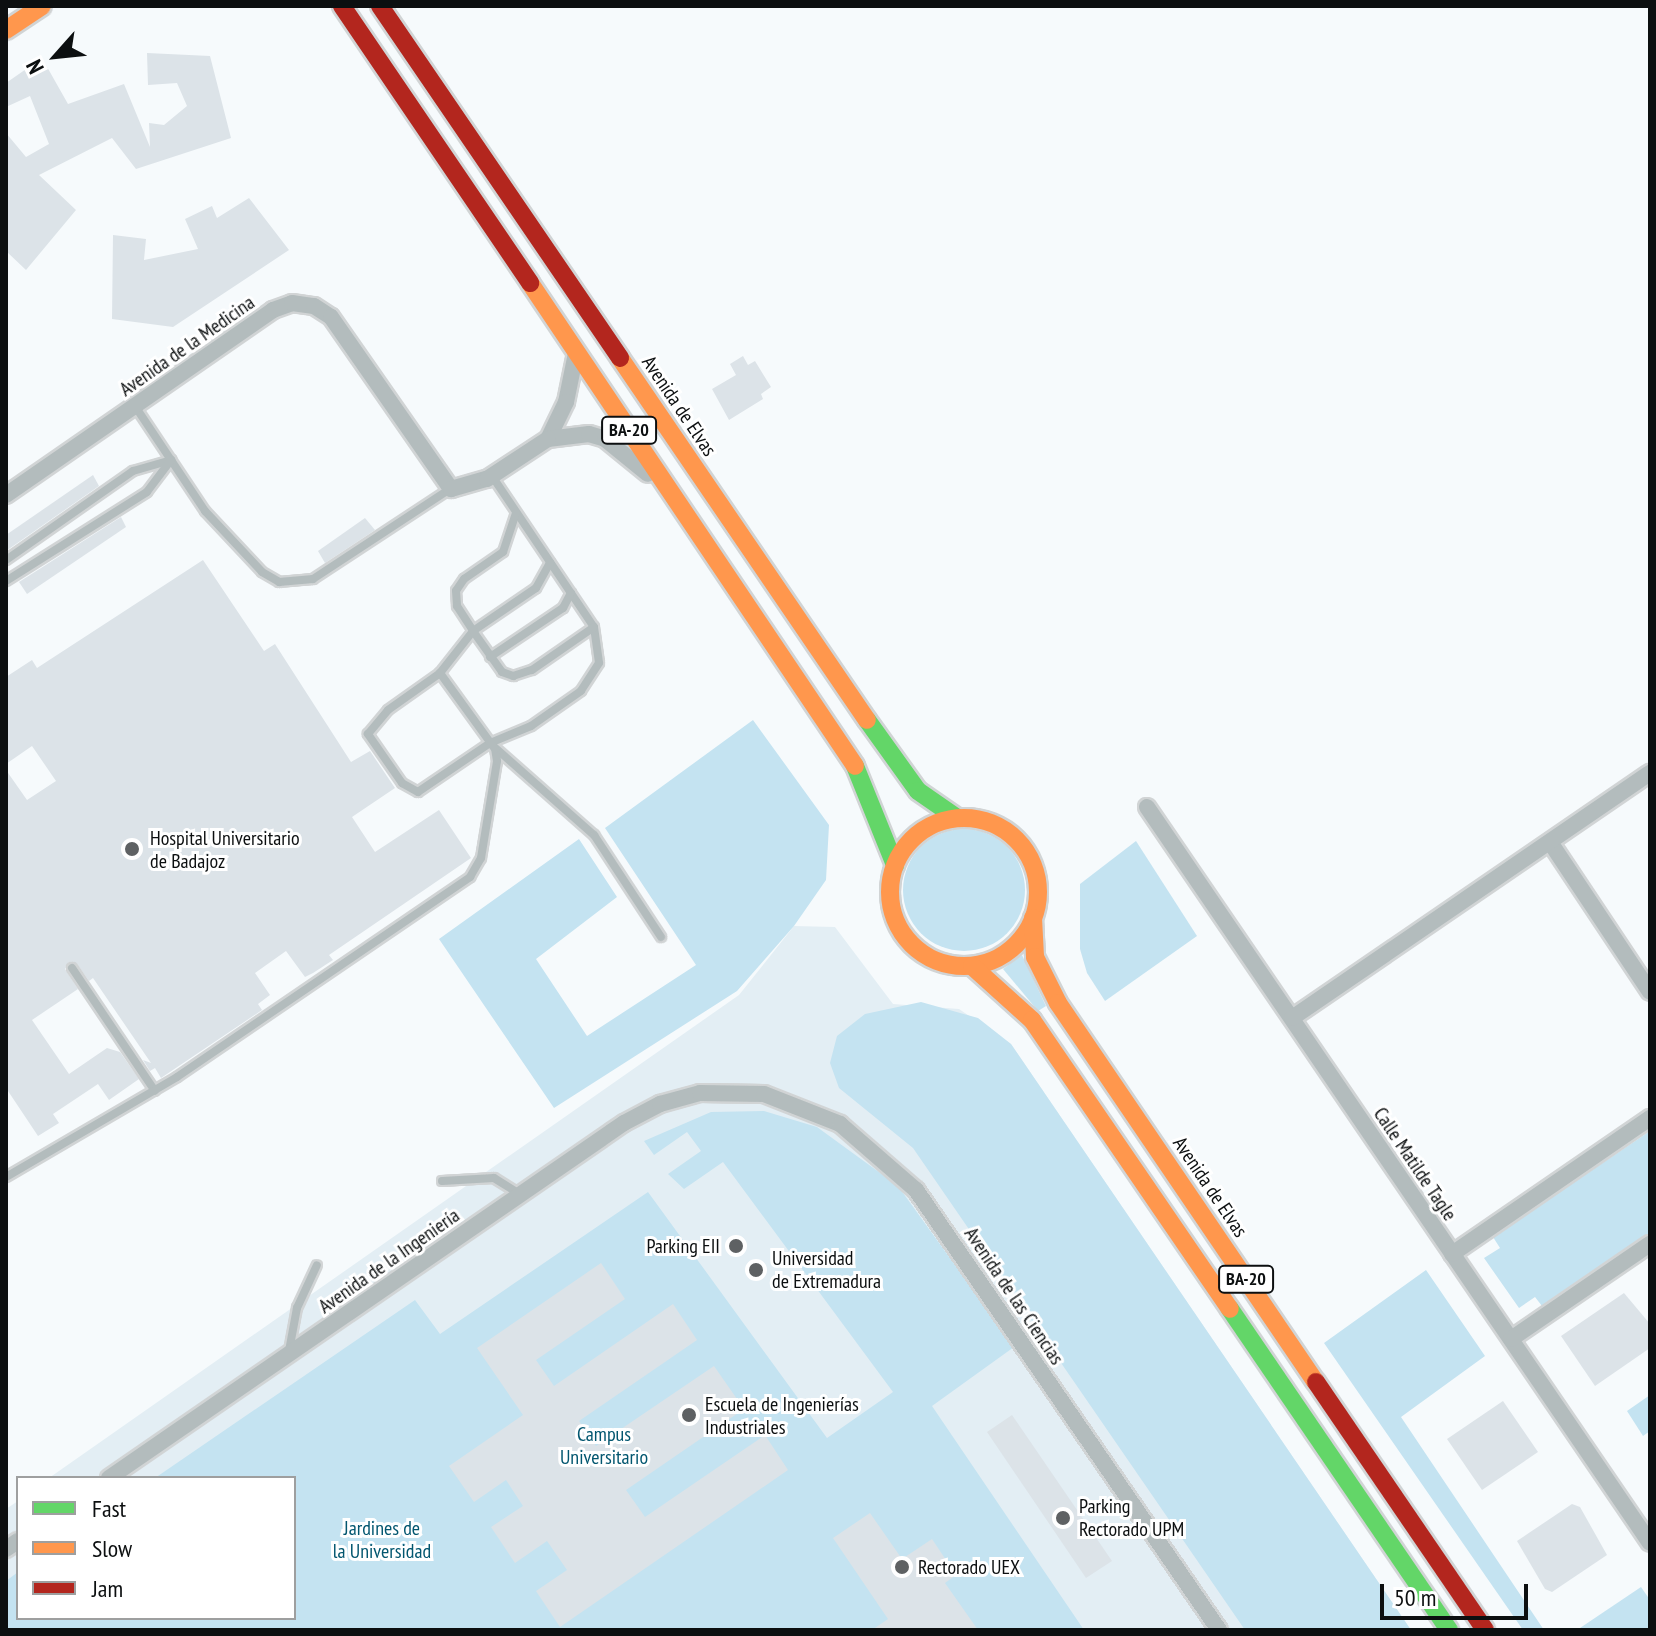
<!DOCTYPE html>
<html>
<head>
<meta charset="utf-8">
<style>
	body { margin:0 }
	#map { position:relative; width:1656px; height:1636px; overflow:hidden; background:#f6fafc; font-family:"PT Sans Narrow",sans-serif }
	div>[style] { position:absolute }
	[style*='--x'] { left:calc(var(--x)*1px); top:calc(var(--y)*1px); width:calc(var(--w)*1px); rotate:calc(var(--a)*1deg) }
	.built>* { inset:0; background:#e3eef4 }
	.green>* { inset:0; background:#c4e3f1 }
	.round { border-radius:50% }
	.building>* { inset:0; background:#dce3e8 }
	.roads { filter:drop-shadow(2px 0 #d1d4d5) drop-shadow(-2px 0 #d1d4d5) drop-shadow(0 2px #d1d4d5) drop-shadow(0 -2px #d1d4d5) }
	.lane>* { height:8px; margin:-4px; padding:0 4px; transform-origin:4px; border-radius:4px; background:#b3bcbd }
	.street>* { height:16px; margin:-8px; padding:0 8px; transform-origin:8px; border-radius:8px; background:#b3bcbd }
	.fast>* { height:18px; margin:-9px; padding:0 9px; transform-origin:9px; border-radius:9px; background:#63d668 }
	.slow>* { height:18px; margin:-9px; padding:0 9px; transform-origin:9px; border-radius:9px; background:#ff974d }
	.slow>.ring { margin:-9px; padding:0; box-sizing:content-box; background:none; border:18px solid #ff974d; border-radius:50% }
	.jam>* { height:18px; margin:-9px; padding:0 9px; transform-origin:9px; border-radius:9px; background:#b3261e }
	.dots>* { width:22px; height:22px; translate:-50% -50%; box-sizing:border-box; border:4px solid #fff; border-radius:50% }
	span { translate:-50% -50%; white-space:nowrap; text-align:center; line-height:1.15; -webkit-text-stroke:6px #fff; paint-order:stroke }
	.shield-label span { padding:2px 6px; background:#fff; border:2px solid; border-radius:6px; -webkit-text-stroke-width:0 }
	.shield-label { font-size:18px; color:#0c0f10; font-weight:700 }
	.street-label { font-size:20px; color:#0c0f10 }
	.poi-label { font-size:20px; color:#0c0f10 }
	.left { translate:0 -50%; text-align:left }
	.right { translate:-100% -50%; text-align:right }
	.park-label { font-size:20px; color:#02566f }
	.frame { position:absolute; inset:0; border:8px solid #0c0f10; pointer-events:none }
	.legend { position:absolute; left:16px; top:1476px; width:280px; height:144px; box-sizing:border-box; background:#fff; border:2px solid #9e9f9f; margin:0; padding:10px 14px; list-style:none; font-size:24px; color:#0c0f10 }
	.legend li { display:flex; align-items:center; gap:16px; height:40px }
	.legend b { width:40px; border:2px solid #9e9f9f }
	.north { position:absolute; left:16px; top:16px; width:80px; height:80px; -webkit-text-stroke:6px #fff; paint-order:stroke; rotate:243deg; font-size:22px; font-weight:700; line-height:32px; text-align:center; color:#0c0f10 }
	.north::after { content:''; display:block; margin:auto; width:28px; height:36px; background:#0c0f10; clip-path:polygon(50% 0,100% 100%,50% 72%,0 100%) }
	.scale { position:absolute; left:1380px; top:1584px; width:148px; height:36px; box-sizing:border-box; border:4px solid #0c0f10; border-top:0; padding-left:10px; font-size:24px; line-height:28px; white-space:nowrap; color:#0c0f10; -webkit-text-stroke:6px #fff; paint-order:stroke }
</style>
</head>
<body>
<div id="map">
	<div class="built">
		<i style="clip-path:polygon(794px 926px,835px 927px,893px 1004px,959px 1009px,1011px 1044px,1411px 1630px,6px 1630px,6px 1509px,18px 1501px,18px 1618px,294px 1618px,294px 1478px,49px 1478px,739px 995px)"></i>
	</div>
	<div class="green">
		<i style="clip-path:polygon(753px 720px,829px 825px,826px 880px,794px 926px,737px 991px,554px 1108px,439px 939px,579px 839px,617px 897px,536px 959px,587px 1036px,696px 965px,605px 828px)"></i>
		<i class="round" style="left:903px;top:829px;width:122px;height:122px"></i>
		<i style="clip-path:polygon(1136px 841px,1197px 936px,1105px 1001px,1087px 973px,1080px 949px,1080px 884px)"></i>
		<i style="clip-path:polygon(1022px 955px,1046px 1006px,1038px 1011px,1003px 969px)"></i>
		<i style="clip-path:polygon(921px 1002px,978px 1018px,1011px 1044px,1411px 1630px,1245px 1630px,913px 1148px,839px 1088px,830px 1063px,837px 1036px,865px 1014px)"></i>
		<i style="clip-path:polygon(764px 1111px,817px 1127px,898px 1186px,1014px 1347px,932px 1406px,1084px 1630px,6px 1630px,6px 1581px,18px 1572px,18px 1618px,294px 1618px,294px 1478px,155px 1478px,415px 1300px,440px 1334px,648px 1192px,827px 1438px,893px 1392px,723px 1162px,684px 1189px,668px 1174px,701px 1151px,687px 1132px,654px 1155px,644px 1141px,711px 1112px)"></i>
		<i style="clip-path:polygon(1650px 1131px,1650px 1233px,1542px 1306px,1535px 1297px,1519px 1308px,1484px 1258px,1500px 1248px,1493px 1237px)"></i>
		<i style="clip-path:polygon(1426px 1270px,1485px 1356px,1401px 1417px,1544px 1630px,1523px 1630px,1324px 1343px)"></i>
		<i style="clip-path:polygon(1650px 1395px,1650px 1431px,1643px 1436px,1627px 1411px)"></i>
		<i style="clip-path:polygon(1641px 1587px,1650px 1600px,1650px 1630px,1577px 1630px)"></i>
	</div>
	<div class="building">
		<i style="clip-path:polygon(147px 53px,210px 56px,231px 138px,136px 169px,112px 138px,39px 175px,76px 210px,26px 270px,6px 251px,6px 133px,26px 157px,49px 144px,30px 96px,6px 107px,6px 83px,42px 58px,68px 104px,124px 84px,150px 147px,149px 123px,164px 125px,187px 106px,177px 83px,148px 85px)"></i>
		<i style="clip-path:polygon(249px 198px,289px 250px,173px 327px,112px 319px,113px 235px,146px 239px,144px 260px,198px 249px,185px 219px,212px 206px,217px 218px)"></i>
		<i style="clip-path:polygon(743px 356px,748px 365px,755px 361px,771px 387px,761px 394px,763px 399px,729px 420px,712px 389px,736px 375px,730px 364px)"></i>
		<i style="clip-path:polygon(93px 475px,99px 486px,6px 551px,6px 535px)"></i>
		<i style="clip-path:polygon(121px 517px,126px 527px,27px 594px,19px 582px)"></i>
		<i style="clip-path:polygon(365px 518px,375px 530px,325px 563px,318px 551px)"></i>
		<i style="clip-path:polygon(203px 560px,264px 651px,275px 644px,351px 762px,370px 751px,395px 788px,352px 817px,375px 852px,439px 810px,471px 858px,329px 955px,333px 960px,313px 973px,305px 977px,286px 951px,255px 973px,270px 995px,258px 1004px,262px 1010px,161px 1078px,155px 1068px,150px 1071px,143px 1060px,151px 1063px,93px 978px,89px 981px,77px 964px,69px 962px,65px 969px,78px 989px,32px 1020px,69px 1074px,107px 1048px,120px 1052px,139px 1079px,109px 1100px,98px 1084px,53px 1114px,59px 1123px,38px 1136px,6px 1088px,6px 770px,27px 800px,56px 781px,32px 746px,6px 764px,6px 677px,32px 660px,37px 668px)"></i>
		<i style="clip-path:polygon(601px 1263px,625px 1299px,536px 1360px,554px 1386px,673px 1304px,697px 1340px,579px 1421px,596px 1446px,714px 1366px,744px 1409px,626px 1490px,645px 1517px,765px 1435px,788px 1470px,560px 1627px,536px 1591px,567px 1570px,547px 1541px,515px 1563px,491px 1527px,523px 1506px,506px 1480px,474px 1502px,449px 1466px,523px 1415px,477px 1348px)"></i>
		<i style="clip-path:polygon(1624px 1293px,1650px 1324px,1650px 1348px,1595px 1386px,1561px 1336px)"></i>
		<i style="clip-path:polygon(1503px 1401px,1538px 1452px,1482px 1490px,1447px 1439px)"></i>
		<i style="clip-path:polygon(1012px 1415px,1112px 1561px,1086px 1578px,987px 1432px)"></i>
		<i style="clip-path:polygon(1572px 1504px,1580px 1507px,1607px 1555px,1552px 1592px,1545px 1589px,1517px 1541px)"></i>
		<i style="clip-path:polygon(870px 1513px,902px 1559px,932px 1539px,956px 1575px,945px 1583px,978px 1630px,872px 1630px,888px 1619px,833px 1538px)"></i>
	</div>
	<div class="roads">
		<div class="lane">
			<i style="--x:135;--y:406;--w:126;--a:56.3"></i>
			<i style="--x:205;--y:511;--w:83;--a:46.9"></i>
			<i style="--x:262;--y:572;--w:20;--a:30"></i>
			<i style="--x:279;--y:582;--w:34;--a:-5"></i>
			<i style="--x:313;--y:579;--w:164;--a:-33.3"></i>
			<i style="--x:492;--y:476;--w:182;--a:56"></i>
			<i style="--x:594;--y:627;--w:36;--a:82"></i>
			<i style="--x:599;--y:663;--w:33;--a:123"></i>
			<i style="--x:581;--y:691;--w:61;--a:145"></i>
			<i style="--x:531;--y:726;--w:44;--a:157.5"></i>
			<i style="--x:490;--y:743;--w:87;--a:145.8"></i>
			<i style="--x:418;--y:792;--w:18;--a:-151"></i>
			<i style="--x:402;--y:783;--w:60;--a:-124.8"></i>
			<i style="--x:368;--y:734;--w:31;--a:-50"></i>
			<i style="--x:388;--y:710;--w:64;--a:-35.4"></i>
			<i style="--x:440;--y:673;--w:53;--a:-51.8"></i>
			<i style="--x:473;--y:631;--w:76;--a:-34.3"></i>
			<i style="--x:536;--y:588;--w:29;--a:-61"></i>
			<i style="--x:516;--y:513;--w:41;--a:108.4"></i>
			<i style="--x:503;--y:552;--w:47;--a:145.3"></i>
			<i style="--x:464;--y:579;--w:14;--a:124"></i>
			<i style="--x:456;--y:591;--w:15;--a:86"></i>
			<i style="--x:457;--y:606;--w:30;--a:57"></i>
			<i style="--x:473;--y:631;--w:50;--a:54.7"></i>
			<i style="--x:502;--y:672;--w:12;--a:20"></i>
			<i style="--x:513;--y:676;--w:20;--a:-18"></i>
			<i style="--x:532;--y:670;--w:75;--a:-34.7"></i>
			<i style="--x:6;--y:560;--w:155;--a:-35"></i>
			<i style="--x:133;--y:471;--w:40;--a:-16"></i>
			<i style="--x:171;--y:460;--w:40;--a:127"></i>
			<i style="--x:147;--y:492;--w:167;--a:147.7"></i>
			<i style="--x:490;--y:657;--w:88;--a:-33.9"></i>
			<i style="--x:563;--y:608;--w:17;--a:-62"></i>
			<i style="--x:493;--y:746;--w:135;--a:41.4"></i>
			<i style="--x:594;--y:835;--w:122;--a:56.7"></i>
			<i style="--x:72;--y:968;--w:148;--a:56"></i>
			<i style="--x:6;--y:1177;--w:198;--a:-30.3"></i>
			<i style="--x:177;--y:1077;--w:355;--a:-34.3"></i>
			<i style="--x:470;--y:877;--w:22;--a:-60"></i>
			<i style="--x:481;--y:858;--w:98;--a:-80.6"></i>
			<i style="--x:497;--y:761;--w:12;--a:-99"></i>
			<i style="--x:495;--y:749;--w:94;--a:-125.9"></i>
			<i style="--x:442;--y:1181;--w:52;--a:-3.3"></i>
			<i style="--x:494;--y:1178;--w:31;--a:32"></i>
			<i style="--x:289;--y:1351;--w:44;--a:-79.5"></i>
			<i style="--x:297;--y:1308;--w:47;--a:-65.1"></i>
		</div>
		<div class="street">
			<i style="--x:576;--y:353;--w:50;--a:101.5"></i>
			<i style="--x:566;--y:402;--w:41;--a:115.9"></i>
			<i style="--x:548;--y:439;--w:41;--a:-7"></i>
			<i style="--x:589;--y:434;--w:17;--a:17"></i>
			<i style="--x:605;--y:439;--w:55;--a:39.1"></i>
			<i style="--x:6;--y:495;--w:325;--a:-34.7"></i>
			<i style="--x:273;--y:310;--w:20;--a:-20"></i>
			<i style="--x:292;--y:303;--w:22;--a:8"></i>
			<i style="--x:314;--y:306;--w:20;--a:33"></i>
			<i style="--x:331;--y:317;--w:210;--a:55.1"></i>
			<i style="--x:451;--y:489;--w:37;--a:-16"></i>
			<i style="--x:487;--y:479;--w:73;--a:-33.3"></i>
			<i style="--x:1147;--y:807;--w:891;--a:55.65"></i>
			<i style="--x:1550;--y:842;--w:180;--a:56.3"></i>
			<i style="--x:1292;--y:1018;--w:434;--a:-34.4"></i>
			<i style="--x:1452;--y:1254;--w:240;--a:-34.5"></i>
			<i style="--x:1511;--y:1339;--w:168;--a:-34.4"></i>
			<i style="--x:109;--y:1478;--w:625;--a:-34.58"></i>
			<i style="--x:624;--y:1123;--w:41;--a:-27.8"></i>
			<i style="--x:660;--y:1104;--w:41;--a:-15.4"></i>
			<i style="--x:700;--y:1093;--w:64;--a:0.9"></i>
			<i style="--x:764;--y:1094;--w:82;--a:21.5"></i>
			<i style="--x:840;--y:1124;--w:101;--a:41"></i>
			<i style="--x:916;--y:1190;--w:534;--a:55.45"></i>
			<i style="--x:6;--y:1549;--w:14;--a:-34"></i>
		</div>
		<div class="fast">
			<i style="--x:867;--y:720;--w:87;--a:54.3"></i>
			<i style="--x:918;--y:791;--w:47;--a:34.7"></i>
			<i style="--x:855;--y:766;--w:107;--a:68"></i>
			<i style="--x:1230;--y:1309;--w:389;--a:55.7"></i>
		</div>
		<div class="slow">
			<i style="--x:6;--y:30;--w:43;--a:-33.7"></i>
			<i style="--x:530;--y:283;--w:582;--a:56.06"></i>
			<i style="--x:620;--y:358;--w:438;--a:55.7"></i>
			<i class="ring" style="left:890px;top:818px;width:130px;height:130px"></i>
			<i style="--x:1033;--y:918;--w:39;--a:87"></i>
			<i style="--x:1035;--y:957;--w:51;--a:63.4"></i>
			<i style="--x:1058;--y:1003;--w:458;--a:55.8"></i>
			<i style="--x:972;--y:966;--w:81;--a:42"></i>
			<i style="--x:1032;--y:1020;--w:350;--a:55.6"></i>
		</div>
		<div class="jam">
			<i style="--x:342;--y:6;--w:335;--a:55.8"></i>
			<i style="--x:380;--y:6;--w:426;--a:55.7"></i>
			<i style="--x:1316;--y:1382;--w:300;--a:55.7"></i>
		</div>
	</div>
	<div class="dots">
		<i style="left:132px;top:849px;background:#5e6163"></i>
		<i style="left:736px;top:1246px;background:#5e6163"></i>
		<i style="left:756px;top:1270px;background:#5e6163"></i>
		<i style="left:689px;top:1415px;background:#5e6163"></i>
		<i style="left:1063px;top:1518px;background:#5e6163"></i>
		<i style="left:902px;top:1567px;background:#5e6163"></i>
	</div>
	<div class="shield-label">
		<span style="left:629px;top:430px">BA-20</span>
		<span style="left:1246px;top:1279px">BA-20</span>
	</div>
	<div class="street-label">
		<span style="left:187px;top:346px;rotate:-35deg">Avenida de la Medicina</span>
		<span style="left:679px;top:406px;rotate:56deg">Avenida de Elvas</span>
		<span style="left:1415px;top:1164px;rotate:56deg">Calle Matilde Tagle</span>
		<span style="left:1210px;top:1187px;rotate:56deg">Avenida de Elvas</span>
		<span style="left:389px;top:1261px;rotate:-35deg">Avenida de la Ingeniería</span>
		<span style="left:1014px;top:1296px;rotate:56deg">Avenida de las Ciencias</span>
	</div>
	<div class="poi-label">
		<span class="left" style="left:150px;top:850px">Hospital Universitario<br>de Badajoz</span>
		<span class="right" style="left:720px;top:1246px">Parking EII</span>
		<span class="left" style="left:772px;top:1270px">Universidad<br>de Extremadura</span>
		<span class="left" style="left:705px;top:1416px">Escuela de Ingenierías<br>Industriales</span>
		<span class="left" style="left:1079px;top:1518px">Parking<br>Rectorado UPM</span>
		<span class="left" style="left:918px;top:1567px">Rectorado UEX</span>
	</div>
	<div class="park-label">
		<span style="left:604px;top:1446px">Campus<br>Universitario</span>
		<span style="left:382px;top:1540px">Jardines de<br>la Universidad</span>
	</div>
	<div class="frame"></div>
	<ul class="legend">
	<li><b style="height:10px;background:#63d668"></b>Fast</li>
	<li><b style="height:10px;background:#ff974d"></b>Slow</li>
	<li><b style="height:10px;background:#b3261e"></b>Jam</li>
	</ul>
	<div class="north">N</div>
	<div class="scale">50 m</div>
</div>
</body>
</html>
